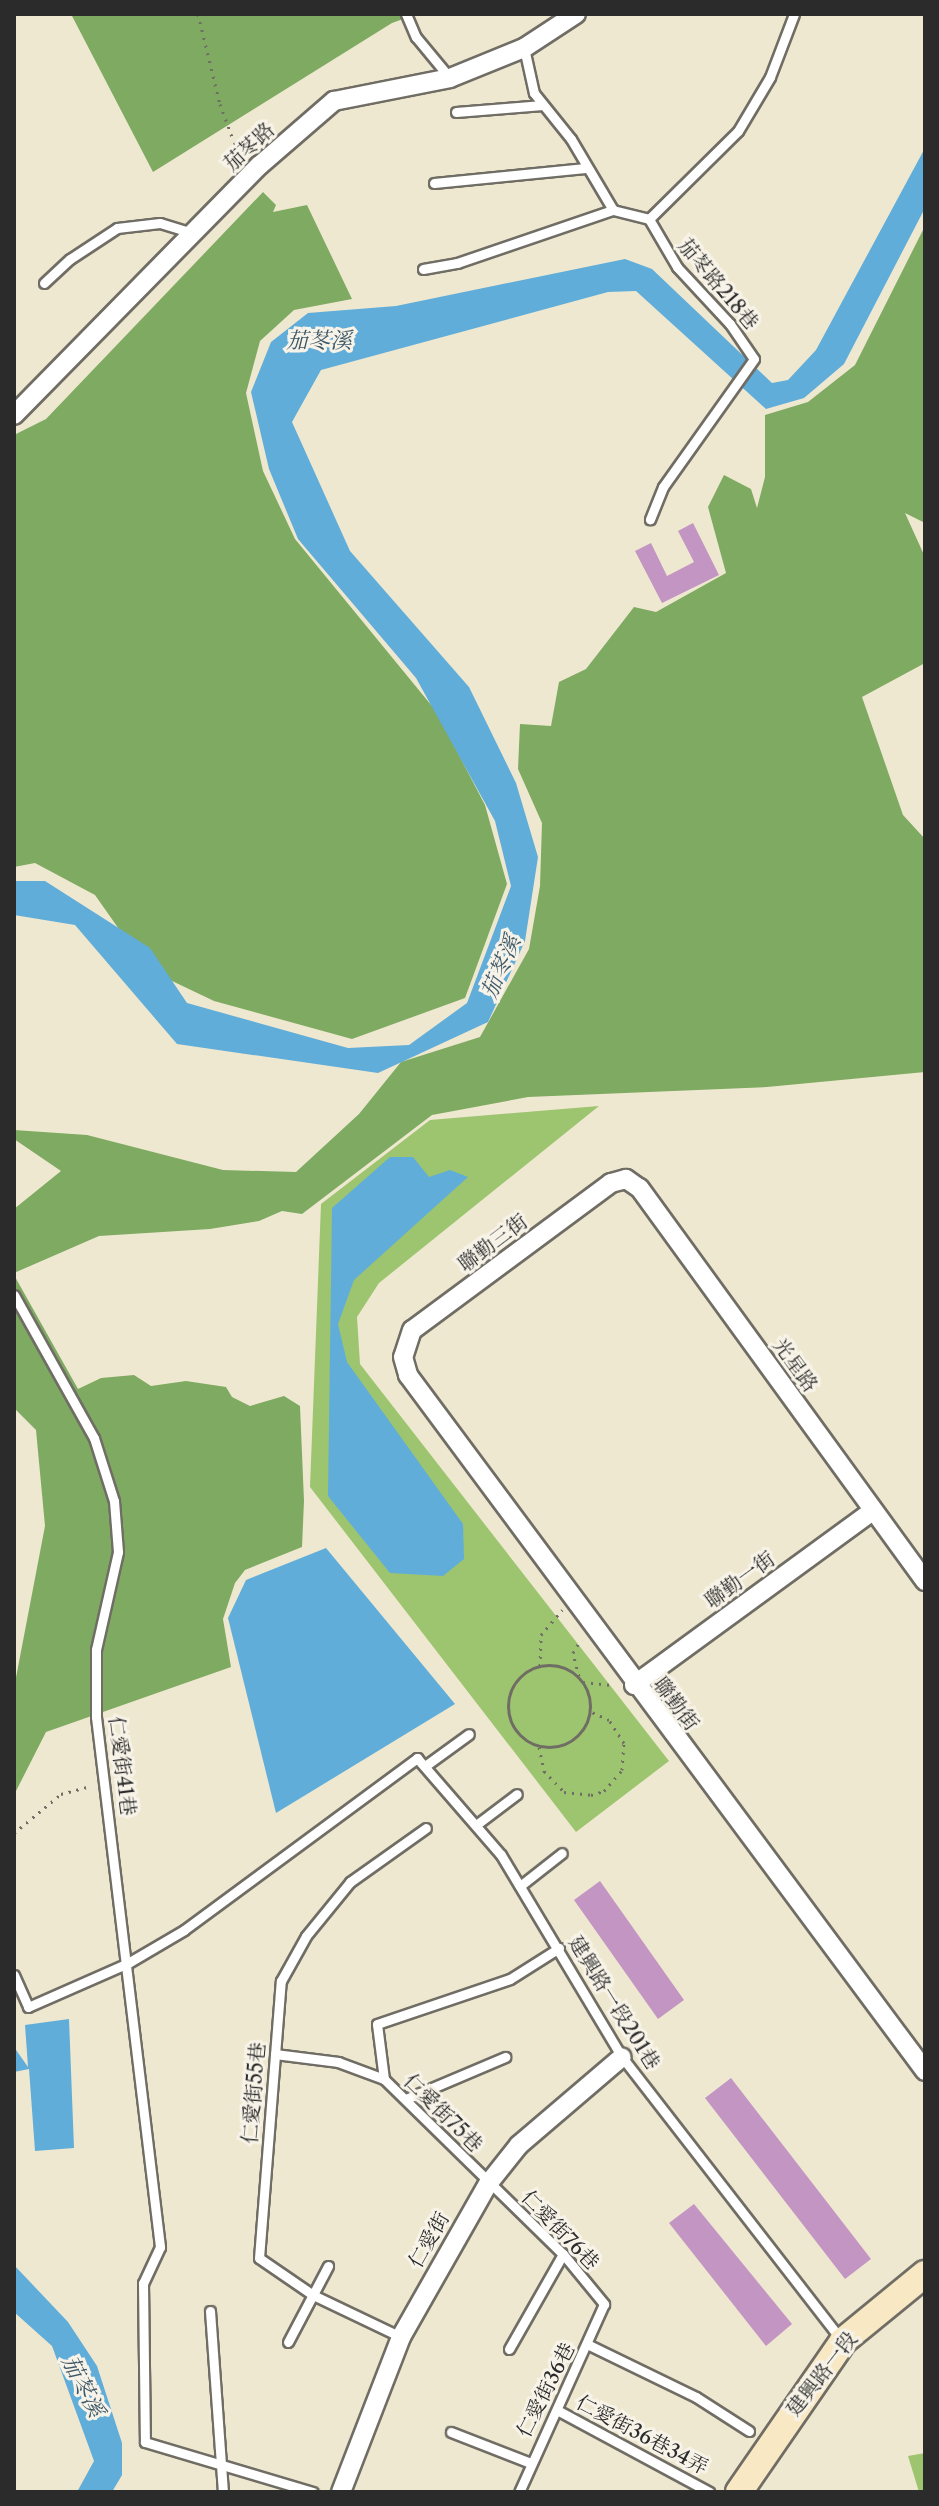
<!DOCTYPE html>
<html>
<head>
<meta charset="utf-8">
<style>
	body { margin:0 }
	#map { position:relative; width:939px; height:2506px; overflow:hidden; background:#efe8d0; font-family:"Libre Caslon Text","Noto Serif TC",serif }
	div>[style] { position:absolute }
	[style*='--x'] { left:calc(var(--x)*1px); top:calc(var(--y)*1px); width:calc(var(--w)*1px); rotate:calc(var(--a)*1deg) }
	.green>* { inset:0; background:#9dc46f }
	.forest>* { inset:0; background:#7eaa62 }
	.water>* { inset:0; background:#60add9 }
	.building>* { inset:0; background:#c395c2 }
	.path>* { height:3px; margin-top:-1.5px; transform-origin:0; background:repeating-linear-gradient(90deg,#706d65 0 2px,transparent 0 8px) }
	.path>.ring { margin:-1.5px; padding:0; box-sizing:content-box; background:none; border:3px solid #706d65; border-radius:50% }
	.roads { filter:drop-shadow(2px 0 #706d65) drop-shadow(-2px 0 #706d65) drop-shadow(0 2px #706d65) drop-shadow(0 -2px #706d65) }
	.lane>* { height:9px; margin:-4.5px; padding:0 4.5px; transform-origin:4.5px; border-radius:4.5px; background:#fff }
	.street>* { height:18px; margin:-9px; padding:0 9px; transform-origin:9px; border-radius:9px; background:#fff }
	.secondary>* { height:26px; margin:-13px; padding:0 13px; transform-origin:13px; border-radius:13px; background:#f8e8c3 }
	span { translate:-50% -50%; white-space:nowrap; text-align:center; line-height:1.15; -webkit-text-stroke:6px #f7f3e8; paint-order:stroke }
	.street-label { font-size:20px; color:#2b2b2b }
	.water-label { font-size:22px; color:#3e5868; font-style:italic }
	.frame { position:absolute; inset:0; border:16px solid #2b2b2b; pointer-events:none }
</style>
</head>
<body>
<div id="map">
	<div class="green">
		<i style="clip-path:polygon(599px 1106px,379px 1283px,357px 1317px,360px 1364px,669px 1761px,576px 1832px,310px 1487px,321px 1204px,430px 1120px)"></i>
		<i style="clip-path:polygon(925px 2453px,925px 2492px,919px 2492px,908px 2456px)"></i>
	</div>
	<div class="forest">
		<i style="clip-path:polygon(71px 14px,417px 14px,392px 23px,153px 172px)"></i>
		<i style="clip-path:polygon(263px 192px,276px 205px,273px 212px,307px 205px,352px 299px,294px 310px,260px 341px,246px 393px,263px 471px,295px 539px,436px 711px,485px 805px,507px 884px,465px 998px,352px 1039px,214px 1001px,147px 969px,95px 895px,35px 863px,14px 867px,14px 435px,46px 419px)"></i>
		<i style="clip-path:polygon(925px 226px,925px 523px,905px 513px,925px 557px,925px 663px,862px 697px,903px 815px,925px 839px,925px 1072px,767px 1087px,528px 1097px,432px 1115px,302px 1214px,282px 1211px,259px 1221px,210px 1229px,99px 1236px,14px 1273px,14px 1209px,61px 1171px,14px 1139px,14px 1130px,87px 1135px,223px 1170px,296px 1172px,359px 1114px,401px 1062px,480px 1037px,529px 949px,540px 886px,542px 823px,518px 769px,520px 724px,551px 726px,559px 682px,586px 669px,634px 607px,656px 612px,726px 573px,708px 507px,724px 475px,751px 489px,757px 508px,765px 477px,765px 415px,808px 402px,855px 365px)"></i>
		<i style="clip-path:polygon(14px 1275px,78px 1389px,101px 1378px,134px 1375px,151px 1386px,186px 1381px,226px 1387px,232px 1397px,250px 1406px,284px 1396px,300px 1406px,304px 1501px,302px 1547px,245px 1570px,235px 1583px,223px 1619px,231px 1667px,46px 1732px,14px 1795px,14px 1688px,45px 1526px,36px 1430px,14px 1408px)"></i>
	</div>
	<div class="water">
		<i style="clip-path:polygon(925px 148px,925px 208px,844px 364px,804px 398px,766px 409px,636px 291px,608px 292px,321px 370px,292px 422px,350px 551px,469px 687px,516px 783px,538px 857px,525px 941px,488px 1022px,378px 1073px,177px 1044px,75px 925px,14px 915px,14px 881px,45px 881px,150px 948px,187px 1003px,348px 1048px,409px 1045px,467px 1003px,511px 886px,495px 821px,416px 678px,298px 539px,269px 469px,251px 392px,271px 342px,308px 313px,396px 306px,625px 259px,652px 269px,772px 383px,788px 380px,816px 350px)"></i>
		<i style="clip-path:polygon(390px 1157px,413px 1157px,429px 1177px,450px 1170px,468px 1177px,354px 1280px,338px 1324px,347px 1362px,463px 1524px,464px 1559px,443px 1576px,390px 1573px,328px 1496px,332px 1208px)"></i>
		<i style="clip-path:polygon(326px 1548px,455px 1704px,276px 1813px,228px 1618px,246px 1580px)"></i>
		<i style="clip-path:polygon(69px 2019px,74px 2148px,35px 2151px,29px 2069px,14px 2072px,14px 2047px,28px 2067px,25px 2025px)"></i>
		<i style="clip-path:polygon(14px 2265px,68px 2322px,97px 2366px,122px 2443px,122px 2475px,112px 2492px,77px 2492px,94px 2461px,52px 2346px,14px 2312px)"></i>
	</div>
	<div class="building">
		<i style="clip-path:polygon(693px 523px,719px 575px,662px 603px,635px 551px,651px 543px,667px 576px,694px 562px,678px 531px)"></i>
		<i style="clip-path:polygon(600px 1881px,684px 2000px,658px 2019px,574px 1900px)"></i>
		<i style="clip-path:polygon(731px 2078px,871px 2259px,845px 2279px,705px 2098px)"></i>
		<i style="clip-path:polygon(694px 2204px,792px 2324px,766px 2346px,669px 2223px)"></i>
	</div>
	<div class="path">
		<i style="--x:198;--y:14;--w:93;--a:76.3"></i>
		<i style="--x:220;--y:104;--w:40;--a:69.8"></i>
		<i style="--x:234;--y:142;--w:18;--a:41"></i>
		<i class="ring" style="left:508px;top:1665px;width:79px;height:79px"></i>
		<i style="--x:540;--y:1666;--w:31;--a:-88"></i>
		<i style="--x:541;--y:1635;--w:33;--a:-50"></i>
		<i style="--x:579;--y:1676;--w:24;--a:-105"></i>
		<i style="--x:573;--y:1653;--w:16;--a:-60"></i>
		<i style="--x:583;--y:1682;--w:31;--a:6"></i>
		<i style="--x:539;--y:1747;--w:25;--a:78"></i>
		<i style="--x:544;--y:1771;--w:29;--a:46"></i>
		<i style="--x:564;--y:1792;--w:27;--a:6"></i>
		<i style="--x:591;--y:1795;--w:14;--a:-17"></i>
		<i style="--x:604;--y:1791;--w:28;--a:-49"></i>
		<i style="--x:622;--y:1770;--w:27;--a:-86"></i>
		<i style="--x:624;--y:1743;--w:27;--a:-123"></i>
		<i style="--x:609;--y:1720;--w:21;--a:-155"></i>
		<i style="--x:14;--y:1833;--w:61;--a:-39.7"></i>
		<i style="--x:61;--y:1794;--w:31;--a:-15"></i>
	</div>
	<div class="roads">
		<div class="lane">
			<i style="--x:406;--y:14;--w:25;--a:67"></i>
			<i style="--x:416;--y:37;--w:53;--a:50.3"></i>
			<i style="--x:524;--y:48;--w:46;--a:77.5"></i>
			<i style="--x:534;--y:93;--w:59;--a:51.2"></i>
			<i style="--x:571;--y:139;--w:82;--a:59.4"></i>
			<i style="--x:613;--y:210;--w:37;--a:14"></i>
			<i style="--x:456;--y:112;--w:87;--a:-4.6"></i>
			<i style="--x:434;--y:183;--w:152;--a:-5.7"></i>
			<i style="--x:649;--y:219;--w:56;--a:59.7"></i>
			<i style="--x:677;--y:267;--w:78;--a:47.1"></i>
			<i style="--x:730;--y:324;--w:42;--a:55.6"></i>
			<i style="--x:754;--y:359;--w:157;--a:125.4"></i>
			<i style="--x:663;--y:487;--w:35;--a:112"></i>
			<i style="--x:649;--y:219;--w:125;--a:-44.7"></i>
			<i style="--x:738;--y:131;--w:63;--a:-59.3"></i>
			<i style="--x:770;--y:77;--w:67;--a:-69.1"></i>
			<i style="--x:423;--y:269;--w:35;--a:-10"></i>
			<i style="--x:457;--y:263;--w:165;--a:-18.8"></i>
			<i style="--x:44;--y:283;--w:35;--a:-43"></i>
			<i style="--x:70;--y:259;--w:56;--a:-33.4"></i>
			<i style="--x:117;--y:228;--w:43;--a:-6.6"></i>
			<i style="--x:160;--y:223;--w:34;--a:17"></i>
			<i style="--x:14;--y:1295;--w:164;--a:60.8"></i>
			<i style="--x:94;--y:1438;--w:66;--a:72.4"></i>
			<i style="--x:114;--y:1501;--w:51;--a:85.5"></i>
			<i style="--x:118;--y:1552;--w:100;--a:102.7"></i>
			<i style="--x:96;--y:1650;--w:67;--a:90"></i>
			<i style="--x:96;--y:1717;--w:534;--a:83.11"></i>
			<i style="--x:160;--y:2247;--w:40;--a:115"></i>
			<i style="--x:143;--y:2283;--w:159;--a:89.3"></i>
			<i style="--x:145;--y:2442;--w:175;--a:16.6"></i>
			<i style="--x:425;--y:1766;--w:54;--a:-36"></i>
			<i style="--x:476;--y:1825;--w:51;--a:-37.1"></i>
			<i style="--x:520;--y:1886;--w:53;--a:-38.2"></i>
			<i style="--x:14;--y:1975;--w:35;--a:66"></i>
			<i style="--x:28;--y:2007;--w:109;--a:-23.7"></i>
			<i style="--x:128;--y:1963;--w:65;--a:-30.5"></i>
			<i style="--x:184;--y:1930;--w:290;--a:-36.4"></i>
			<i style="--x:417;--y:1758;--w:128;--a:49.1"></i>
			<i style="--x:501;--y:1855;--w:235;--a:59.1"></i>
			<i style="--x:622;--y:2057;--w:357;--a:52.2"></i>
			<i style="--x:275;--y:2054;--w:64;--a:7.2"></i>
			<i style="--x:338;--y:2062;--w:49;--a:20.3"></i>
			<i style="--x:384;--y:2079;--w:250;--a:44.4"></i>
			<i style="--x:563;--y:2254;--w:65;--a:50.6"></i>
			<i style="--x:604;--y:2304;--w:206;--a:114.3"></i>
			<i style="--x:384;--y:2079;--w:55;--a:-97.3"></i>
			<i style="--x:377;--y:2024;--w:140;--a:-18.7"></i>
			<i style="--x:510;--y:1979;--w:58;--a:-32.3"></i>
			<i style="--x:406;--y:2099;--w:108;--a:-23"></i>
			<i style="--x:210;--y:2311;--w:181;--a:85.9"></i>
			<i style="--x:401;--y:2337;--w:98;--a:-154.5"></i>
			<i style="--x:313;--y:2295;--w:65;--a:-145.6"></i>
			<i style="--x:259;--y:2258;--w:278;--a:-85.5"></i>
			<i style="--x:281;--y:1981;--w:51;--a:-60.9"></i>
			<i style="--x:306;--y:1936;--w:70;--a:-50.8"></i>
			<i style="--x:350;--y:1882;--w:93;--a:-35.4"></i>
			<i style="--x:288;--y:2342;--w:86;--a:-62.2"></i>
			<i style="--x:589;--y:2345;--w:119;--a:25.9"></i>
			<i style="--x:696;--y:2397;--w:63;--a:32.7"></i>
			<i style="--x:509;--y:2349;--w:109;--a:-60.4"></i>
			<i style="--x:557;--y:2410;--w:173;--a:28.3"></i>
			<i style="--x:451;--y:2432;--w:83;--a:21.3"></i>
		</div>
		<div class="street">
			<i style="--x:14;--y:415;--w:351;--a:-45.5"></i>
			<i style="--x:260;--y:165;--w:98;--a:-40.9"></i>
			<i style="--x:334;--y:101;--w:118;--a:-11.2"></i>
			<i style="--x:450;--y:78;--w:80;--a:-22.1"></i>
			<i style="--x:524;--y:48;--w:62;--a:-33.2"></i>
			<i style="--x:925;--y:1581;--w:486;--a:-126"></i>
			<i style="--x:639;--y:1188;--w:16;--a:-145"></i>
			<i style="--x:626;--y:1179;--w:16;--a:165"></i>
			<i style="--x:611;--y:1183;--w:247;--a:143.5"></i>
			<i style="--x:412;--y:1330;--w:28;--a:108"></i>
			<i style="--x:403;--y:1357;--w:19;--a:74"></i>
			<i style="--x:408;--y:1375;--w:867;--a:53.39"></i>
			<i style="--x:634;--y:1685;--w:296;--a:-36.1"></i>
			<i style="--x:341;--y:2492;--w:166;--a:-68.8"></i>
			<i style="--x:401;--y:2337;--w:176;--a:-60.4"></i>
			<i style="--x:488;--y:2184;--w:50;--a:-51.5"></i>
			<i style="--x:519;--y:2145;--w:135;--a:-40.5"></i>
		</div>
		<div class="secondary">
			<i style="--x:739;--y:2492;--w:183;--a:-55.4"></i>
			<i style="--x:843;--y:2341;--w:106;--a:-39.3"></i>
		</div>
	</div>
	<div class="street-label">
		<span style="left:249px;top:147px;rotate:-43deg">茄苳路</span>
		<span style="left:718px;top:284px;rotate:50deg">茄苳路218巷</span>
		<span style="left:493px;top:1243px;rotate:-37deg">聯勤三街</span>
		<span style="left:795px;top:1365px;rotate:54deg">光星路</span>
		<span style="left:740px;top:1580px;rotate:-36deg">聯勤一街</span>
		<span style="left:676px;top:1704px;rotate:53deg">聯勤街</span>
		<span style="left:122px;top:1766px;rotate:83deg">仁愛街41巷</span>
		<span style="left:614px;top:2003px;rotate:58deg">建興路一段201巷</span>
		<span style="left:254px;top:2093px;rotate:-85deg">仁愛街55巷</span>
		<span style="left:443px;top:2113px;rotate:45deg">仁愛街75巷</span>
		<span style="left:560px;top:2230px;rotate:46deg">仁愛街76巷</span>
		<span style="left:429px;top:2240px;rotate:-60deg">仁愛街</span>
		<span style="left:822px;top:2374px;rotate:-52deg">建興路一段</span>
		<span style="left:546px;top:2390px;rotate:-63deg">仁愛街36巷</span>
		<span style="left:642px;top:2435px;rotate:28deg">仁愛街36巷34弄</span>
	</div>
	<div class="water-label">
		<span style="left:319px;top:341px">茄苳溪</span>
		<span style="left:501px;top:967px;rotate:-67deg">茄苳溪</span>
		<span style="left:83px;top:2386px;rotate:63deg">茄苳溪</span>
	</div>
	<div class="frame"></div>
</div>
</body>
</html>
